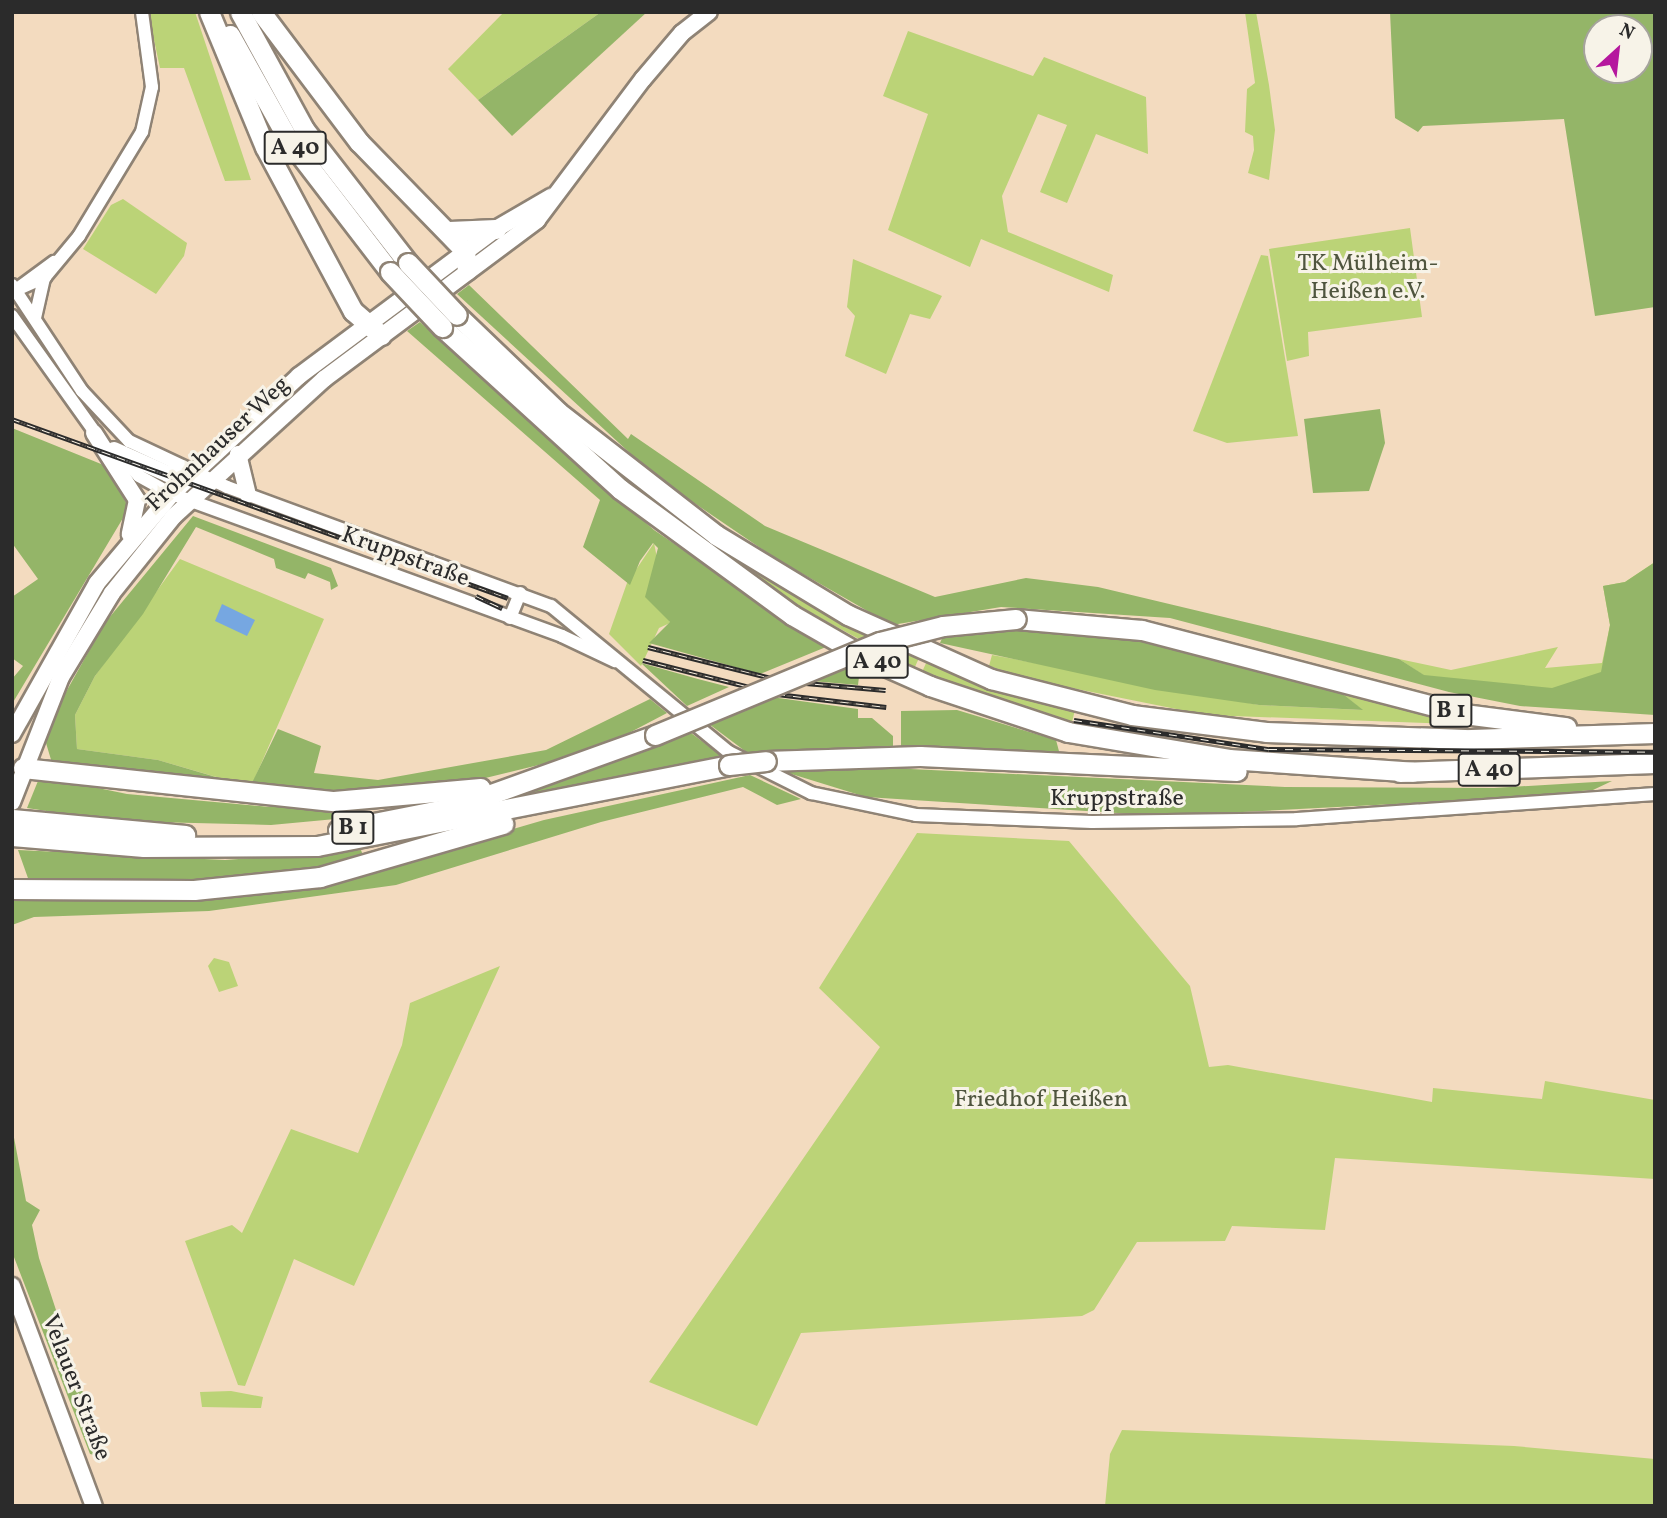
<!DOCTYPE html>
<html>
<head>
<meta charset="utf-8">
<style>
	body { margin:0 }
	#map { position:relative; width:1667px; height:1518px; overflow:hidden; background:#f3dbbf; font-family:Vollkorn,serif }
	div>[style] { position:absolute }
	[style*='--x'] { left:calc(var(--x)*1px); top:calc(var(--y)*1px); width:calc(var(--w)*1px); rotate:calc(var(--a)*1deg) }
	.green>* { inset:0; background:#bbd377 }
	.forest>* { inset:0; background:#94b568 }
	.water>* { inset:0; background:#76a7e1 }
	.roads { filter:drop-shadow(2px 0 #8f8375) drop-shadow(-2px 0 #8f8375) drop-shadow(0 2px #8f8375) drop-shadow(0 -2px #8f8375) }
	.minor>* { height:12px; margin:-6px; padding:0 6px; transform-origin:6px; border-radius:6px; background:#fff }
	.major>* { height:16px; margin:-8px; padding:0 8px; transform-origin:8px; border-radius:8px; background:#fff }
	.highway>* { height:19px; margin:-9.5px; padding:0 9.5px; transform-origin:9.5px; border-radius:9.5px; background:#fff }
	.rail>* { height:5px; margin-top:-2.5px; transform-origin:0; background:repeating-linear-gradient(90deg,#f7f3e8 0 8px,#2b2b2b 0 16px); box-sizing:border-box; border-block:2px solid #2b2b2b }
	.bridges { filter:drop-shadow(2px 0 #8f8375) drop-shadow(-2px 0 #8f8375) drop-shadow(0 2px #8f8375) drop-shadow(0 -2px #8f8375) }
	.highway-bridge>* { height:19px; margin:-9.5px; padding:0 9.5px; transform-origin:9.5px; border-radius:9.5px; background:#fff }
	span { translate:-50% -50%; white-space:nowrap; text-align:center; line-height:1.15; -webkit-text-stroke:6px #f7f3e8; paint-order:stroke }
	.shield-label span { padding:2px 5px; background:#f7f3e8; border:2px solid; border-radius:5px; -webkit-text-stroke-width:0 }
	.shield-label { font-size:23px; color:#2b2b2b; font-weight:700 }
	.park-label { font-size:24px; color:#4f553e }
	.street-label { font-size:24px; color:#2b2b2b }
	.frame { position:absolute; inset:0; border:14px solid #2b2b2b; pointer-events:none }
	.north { position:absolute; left:1583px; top:14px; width:70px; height:70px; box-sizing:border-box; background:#f7f3e8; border:2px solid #a5a39c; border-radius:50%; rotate:27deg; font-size:19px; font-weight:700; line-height:28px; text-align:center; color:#2b2b2b }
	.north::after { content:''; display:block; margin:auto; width:24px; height:32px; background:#b5179e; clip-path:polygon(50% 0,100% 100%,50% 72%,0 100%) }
</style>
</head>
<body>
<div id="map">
	<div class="green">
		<i style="clip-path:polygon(148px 12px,195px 12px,251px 180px,225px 181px,184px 68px,160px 68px)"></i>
		<i style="clip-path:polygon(504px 12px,601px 12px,478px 100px,448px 69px)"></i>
		<i style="clip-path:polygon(1245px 12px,1256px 12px,1269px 85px,1275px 130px,1269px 180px,1248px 173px,1254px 150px,1253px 136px,1245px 132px,1247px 89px,1255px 83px)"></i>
		<i style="clip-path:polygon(908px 31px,1033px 76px,1044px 57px,1146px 97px,1148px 154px,1096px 134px,1067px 203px,1040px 192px,1067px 125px,1038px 114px,1002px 196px,1008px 232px,1113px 275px,1109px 292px,981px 239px,970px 267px,888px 230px,928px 114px,883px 96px)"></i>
		<i style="clip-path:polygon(123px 199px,187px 243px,184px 256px,156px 294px,83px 249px,111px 205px)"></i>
		<i style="clip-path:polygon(1410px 228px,1422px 317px,1308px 332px,1309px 356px,1287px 361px,1269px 249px)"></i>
		<i style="clip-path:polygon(1261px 255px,1268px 256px,1298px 436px,1227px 443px,1193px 431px)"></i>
		<i style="clip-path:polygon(853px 259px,942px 296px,930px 319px,910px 314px,886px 374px,845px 356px,855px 316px,847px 307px)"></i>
		<i style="clip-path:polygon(648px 494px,738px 557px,919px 658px,914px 669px,780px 596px)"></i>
		<i style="clip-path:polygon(654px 543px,670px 623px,659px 628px,641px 666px,609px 634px,627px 583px)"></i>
		<i style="clip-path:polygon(180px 559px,324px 619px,251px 787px,158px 760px,77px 749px,75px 715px,95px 676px)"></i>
		<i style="clip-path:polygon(1655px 562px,1655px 699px,1449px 692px,1399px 659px,1451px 670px,1558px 647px,1545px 668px,1602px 663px,1610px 625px,1603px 586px,1625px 582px)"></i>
		<i style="clip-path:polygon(992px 655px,1259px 705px,1362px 710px,1343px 694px,1507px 726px,1206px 715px,1027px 679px,989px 666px)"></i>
		<i style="clip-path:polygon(927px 661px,1075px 710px,1072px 722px,922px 672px)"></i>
		<i style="clip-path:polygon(917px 833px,1069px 841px,1190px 986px,1209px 1067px,1228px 1065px,1432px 1102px,1433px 1088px,1542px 1099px,1545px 1081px,1655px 1100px,1655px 1179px,1335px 1158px,1325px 1230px,1232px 1226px,1225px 1241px,1137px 1242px,1094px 1310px,1082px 1316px,801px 1333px,757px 1426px,649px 1382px,880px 1047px,819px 988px)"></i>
		<i style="clip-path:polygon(214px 958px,229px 962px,238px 986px,219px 992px,208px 966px)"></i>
		<i style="clip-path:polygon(500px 966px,354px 1286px,294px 1259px,245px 1386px,238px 1385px,185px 1241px,232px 1225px,242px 1233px,291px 1129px,358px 1153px,402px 1045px,410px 1003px)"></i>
		<i style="clip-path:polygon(231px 1391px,263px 1397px,261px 1408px,202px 1407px,200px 1392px)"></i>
		<i style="clip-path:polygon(1122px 1430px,1514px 1446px,1655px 1459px,1655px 1506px,1105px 1506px,1110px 1454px)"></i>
	</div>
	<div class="forest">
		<i style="clip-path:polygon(601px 12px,647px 12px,512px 136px,478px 100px)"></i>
		<i style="clip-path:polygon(evenodd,1390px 12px,1655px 12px,1655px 307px,1595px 316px,1564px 119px,1423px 126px,1418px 132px,1395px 118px,1390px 12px,1597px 28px,1639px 28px,1639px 70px,1597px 70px,1597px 28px)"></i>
		<i style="clip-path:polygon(469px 285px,628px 439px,631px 434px,765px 526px,935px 597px,1026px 578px,1098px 587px,1399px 659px,1424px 675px,1552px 688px,1601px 672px,1610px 625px,1603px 586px,1625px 582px,1655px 562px,1655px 715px,1520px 706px,1449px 692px,1170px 618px,1001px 607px,892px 625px,775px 558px,656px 477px,457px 294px)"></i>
		<i style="clip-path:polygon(420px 322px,654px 530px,826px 647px,760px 674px,649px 643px,670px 622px,645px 597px,658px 548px,653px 543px,640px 561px,630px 585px,583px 547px,600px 500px,407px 331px)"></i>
		<i style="clip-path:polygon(1380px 409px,1385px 443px,1369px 491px,1313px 493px,1304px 419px)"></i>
		<i style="clip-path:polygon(12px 428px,106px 466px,129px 508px,12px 704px,12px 679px,23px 666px,12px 658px,12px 597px,38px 579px,12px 543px)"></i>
		<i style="clip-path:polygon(193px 516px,331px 568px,338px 586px,331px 590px,330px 582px,308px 573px,305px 579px,276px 568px,274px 559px,196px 527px,143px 614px,95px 676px,75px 715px,77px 749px,158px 760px,250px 787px,278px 729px,321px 746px,314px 773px,378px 780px,546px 750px,650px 699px,667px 713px,608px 744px,551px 762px,469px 782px,389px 792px,267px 791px,52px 763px,46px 743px,52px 717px,104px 624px)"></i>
		<i style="clip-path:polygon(1022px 627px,1115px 631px,1208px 651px,1343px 694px,1363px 710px,1259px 705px,1155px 690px,940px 643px,943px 636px)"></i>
		<i style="clip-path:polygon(851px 660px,885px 678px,859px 677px,858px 685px,800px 680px)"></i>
		<i style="clip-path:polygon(641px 663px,698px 679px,729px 687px,687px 706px)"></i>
		<i style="clip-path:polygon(764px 696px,858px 709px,858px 718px,872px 718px,893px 736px,893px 748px,749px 754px,705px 721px)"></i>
		<i style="clip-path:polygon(957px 710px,1056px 740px,1060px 755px,901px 748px,901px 711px)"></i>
		<i style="clip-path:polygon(687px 730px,723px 757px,499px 801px)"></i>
		<i style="clip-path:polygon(849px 766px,1285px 787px,1494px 788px,1612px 781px,1593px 790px,1472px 800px,1164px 816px,866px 797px,785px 772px)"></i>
		<i style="clip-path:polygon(750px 775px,801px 799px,777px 805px,743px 787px,601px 822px,396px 885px,209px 911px,34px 917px,12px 925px,12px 897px,220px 898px,325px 884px,544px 820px)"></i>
		<i style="clip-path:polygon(40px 776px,127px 794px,270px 807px,356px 805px,357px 817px,271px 825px,112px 821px,27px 808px)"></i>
		<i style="clip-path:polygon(18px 850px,225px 860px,361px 850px,365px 861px,218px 884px,29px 881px)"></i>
		<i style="clip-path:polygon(12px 1127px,26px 1201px,40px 1210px,32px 1225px,39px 1258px,104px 1457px,90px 1454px,12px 1252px)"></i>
	</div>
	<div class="water">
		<i style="clip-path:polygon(222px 604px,255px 620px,247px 636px,215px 621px)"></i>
	</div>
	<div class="roads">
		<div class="minor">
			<i style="--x:12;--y:285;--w:127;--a:56.6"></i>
			<i style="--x:82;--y:391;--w:69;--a:46.8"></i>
			<i style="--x:129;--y:441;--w:108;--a:25.1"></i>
			<i style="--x:227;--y:487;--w:345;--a:20.2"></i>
			<i style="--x:551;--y:606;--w:230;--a:39.4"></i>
			<i style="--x:729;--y:752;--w:92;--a:26.6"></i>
			<i style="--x:811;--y:793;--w:107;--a:11.8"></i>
			<i style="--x:916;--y:815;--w:176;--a:2.3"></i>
			<i style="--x:1092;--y:822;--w:205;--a:-0.8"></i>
			<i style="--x:1297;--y:819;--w:359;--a:-4"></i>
			<i style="--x:16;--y:290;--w:32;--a:-24"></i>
			<i style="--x:45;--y:277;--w:53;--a:-50.3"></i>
			<i style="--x:79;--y:236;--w:122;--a:-58.8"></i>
			<i style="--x:142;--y:132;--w:46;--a:-77.5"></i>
			<i style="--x:152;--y:87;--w:76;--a:-97.6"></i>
			<i style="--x:13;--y:292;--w:51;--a:-36.2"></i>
			<i style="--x:12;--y:316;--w:150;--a:54.5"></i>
			<i style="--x:35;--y:318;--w:41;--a:-77.3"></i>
			<i style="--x:116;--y:452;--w:33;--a:46"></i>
			<i style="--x:139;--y:476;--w:38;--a:29"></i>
			<i style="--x:172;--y:494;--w:415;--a:20"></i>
			<i style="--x:562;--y:636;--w:59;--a:25.3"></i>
			<i style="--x:510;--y:618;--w:27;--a:-68"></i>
		</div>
		<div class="major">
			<i style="--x:94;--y:433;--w:80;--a:57.3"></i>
			<i style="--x:137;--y:500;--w:35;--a:102"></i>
			<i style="--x:114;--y:450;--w:59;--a:24"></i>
			<i style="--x:168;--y:474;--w:30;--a:9"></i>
			<i style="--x:238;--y:454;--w:42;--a:76.3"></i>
			<i style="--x:12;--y:734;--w:173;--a:-60.6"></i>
			<i style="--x:97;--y:583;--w:116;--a:-49.9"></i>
			<i style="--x:172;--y:494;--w:173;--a:-42.9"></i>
			<i style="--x:299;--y:376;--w:246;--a:-36.7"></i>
			<i style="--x:496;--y:229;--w:64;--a:-30.2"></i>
			<i style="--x:12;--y:802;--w:134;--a:-68.6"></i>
			<i style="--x:61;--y:677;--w:98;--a:-58.7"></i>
			<i style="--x:112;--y:593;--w:99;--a:-51.2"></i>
			<i style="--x:174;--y:516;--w:203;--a:-42.4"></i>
			<i style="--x:324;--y:379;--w:266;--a:-36.7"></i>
			<i style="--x:537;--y:220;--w:176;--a:-53.1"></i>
			<i style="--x:643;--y:79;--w:60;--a:-49.7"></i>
			<i style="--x:682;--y:33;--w:34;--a:-38"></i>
			<i style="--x:12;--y:1286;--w:235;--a:69.6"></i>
		</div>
		<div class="highway">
			<i style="--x:209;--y:12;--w:146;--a:67.5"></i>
			<i style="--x:265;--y:147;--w:186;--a:61.8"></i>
			<i style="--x:353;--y:311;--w:37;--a:41"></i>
			<i style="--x:240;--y:12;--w:133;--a:61.3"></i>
			<i style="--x:304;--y:129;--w:170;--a:52.2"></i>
			<i style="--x:261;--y:12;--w:163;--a:53"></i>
			<i style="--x:359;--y:142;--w:152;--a:45.8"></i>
			<i style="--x:465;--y:251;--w:19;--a:84"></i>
			<i style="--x:230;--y:35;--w:119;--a:60.9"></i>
			<i style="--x:288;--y:139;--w:168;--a:52.5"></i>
			<i style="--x:449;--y:231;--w:47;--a:-2.4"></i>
			<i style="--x:457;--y:315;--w:140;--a:43.8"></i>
			<i style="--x:558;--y:412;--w:200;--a:37.9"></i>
			<i style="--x:716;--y:535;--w:154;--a:31.2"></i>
			<i style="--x:848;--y:615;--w:157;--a:24.1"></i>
			<i style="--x:991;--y:679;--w:146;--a:14.3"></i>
			<i style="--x:1132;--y:715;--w:135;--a:7.2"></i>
			<i style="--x:1266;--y:732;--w:205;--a:2"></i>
			<i style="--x:1471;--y:739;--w:184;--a:-1.9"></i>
			<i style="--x:442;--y:327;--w:241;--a:42.3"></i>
			<i style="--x:620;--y:489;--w:213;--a:36.2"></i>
			<i style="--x:792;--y:615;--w:84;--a:29.9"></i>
			<i style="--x:865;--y:657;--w:71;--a:24"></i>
			<i style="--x:930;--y:686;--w:145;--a:18.4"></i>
			<i style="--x:1068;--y:732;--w:163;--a:9.5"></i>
			<i style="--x:1229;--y:759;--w:184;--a:4"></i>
			<i style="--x:1016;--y:619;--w:126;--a:5"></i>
			<i style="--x:1142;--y:630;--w:333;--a:14.6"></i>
			<i style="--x:1464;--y:714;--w:103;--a:7.3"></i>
			<i style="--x:766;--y:761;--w:154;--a:-1.9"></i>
			<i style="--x:920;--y:756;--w:317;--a:2.7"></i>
			<i style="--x:23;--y:768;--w:313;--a:6.1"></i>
			<i style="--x:334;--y:801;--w:147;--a:-5.1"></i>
			<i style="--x:1400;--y:772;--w:255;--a:-2"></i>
			<i style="--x:12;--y:819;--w:174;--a:5.3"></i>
			<i style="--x:338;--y:830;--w:119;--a:-11.1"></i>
			<i style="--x:455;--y:807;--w:213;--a:-19.8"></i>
			<i style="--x:12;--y:836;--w:132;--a:4.8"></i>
			<i style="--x:144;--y:847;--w:173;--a:-0.3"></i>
			<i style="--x:317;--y:846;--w:420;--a:-11.1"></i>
			<i style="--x:12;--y:889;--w:182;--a:0.3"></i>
			<i style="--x:194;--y:890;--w:127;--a:-5.9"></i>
			<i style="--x:320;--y:877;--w:191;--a:-16.2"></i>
		</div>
	</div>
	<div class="rail">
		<i style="--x:12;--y:419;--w:527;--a:19.84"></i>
		<i style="--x:476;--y:596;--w:29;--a:25"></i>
		<i style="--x:648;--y:647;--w:139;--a:14.1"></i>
		<i style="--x:783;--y:681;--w:103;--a:5"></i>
		<i style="--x:643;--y:660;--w:138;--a:14.2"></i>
		<i style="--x:777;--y:694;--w:110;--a:6.8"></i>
		<i style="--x:1074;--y:720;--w:197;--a:8.5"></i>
		<i style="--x:1269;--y:749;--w:386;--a:0.4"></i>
	</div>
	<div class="bridges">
		<div class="highway-bridge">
			<i style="--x:408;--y:263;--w:71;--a:46.7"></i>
			<i style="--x:390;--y:272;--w:76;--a:46.6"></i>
			<i style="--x:655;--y:735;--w:243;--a:-22.5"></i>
			<i style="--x:880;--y:642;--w:65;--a:-14.3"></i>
			<i style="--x:943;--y:626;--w:73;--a:-5.5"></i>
			<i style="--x:729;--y:765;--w:37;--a:-6"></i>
		</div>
	</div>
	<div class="shield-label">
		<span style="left:295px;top:148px">A 40</span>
		<span style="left:877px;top:662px">A 40</span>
		<span style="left:1451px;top:711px">B 1</span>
		<span style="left:1489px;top:770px">A 40</span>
		<span style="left:353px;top:828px">B 1</span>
	</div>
	<div class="park-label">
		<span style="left:1368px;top:279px">TK Mülheim-<br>Heißen e.V.</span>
		<span style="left:1041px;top:1101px">Friedhof Heißen</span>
	</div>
	<div class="street-label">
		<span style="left:219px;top:445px;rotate:-43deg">Frohnhauser Weg</span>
		<span style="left:405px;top:558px;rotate:20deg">Kruppstraße</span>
		<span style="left:1117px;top:800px">Kruppstraße</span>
		<span style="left:75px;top:1388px;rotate:69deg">Velauer Straße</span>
	</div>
	<div class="frame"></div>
	<div class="north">N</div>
</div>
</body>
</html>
